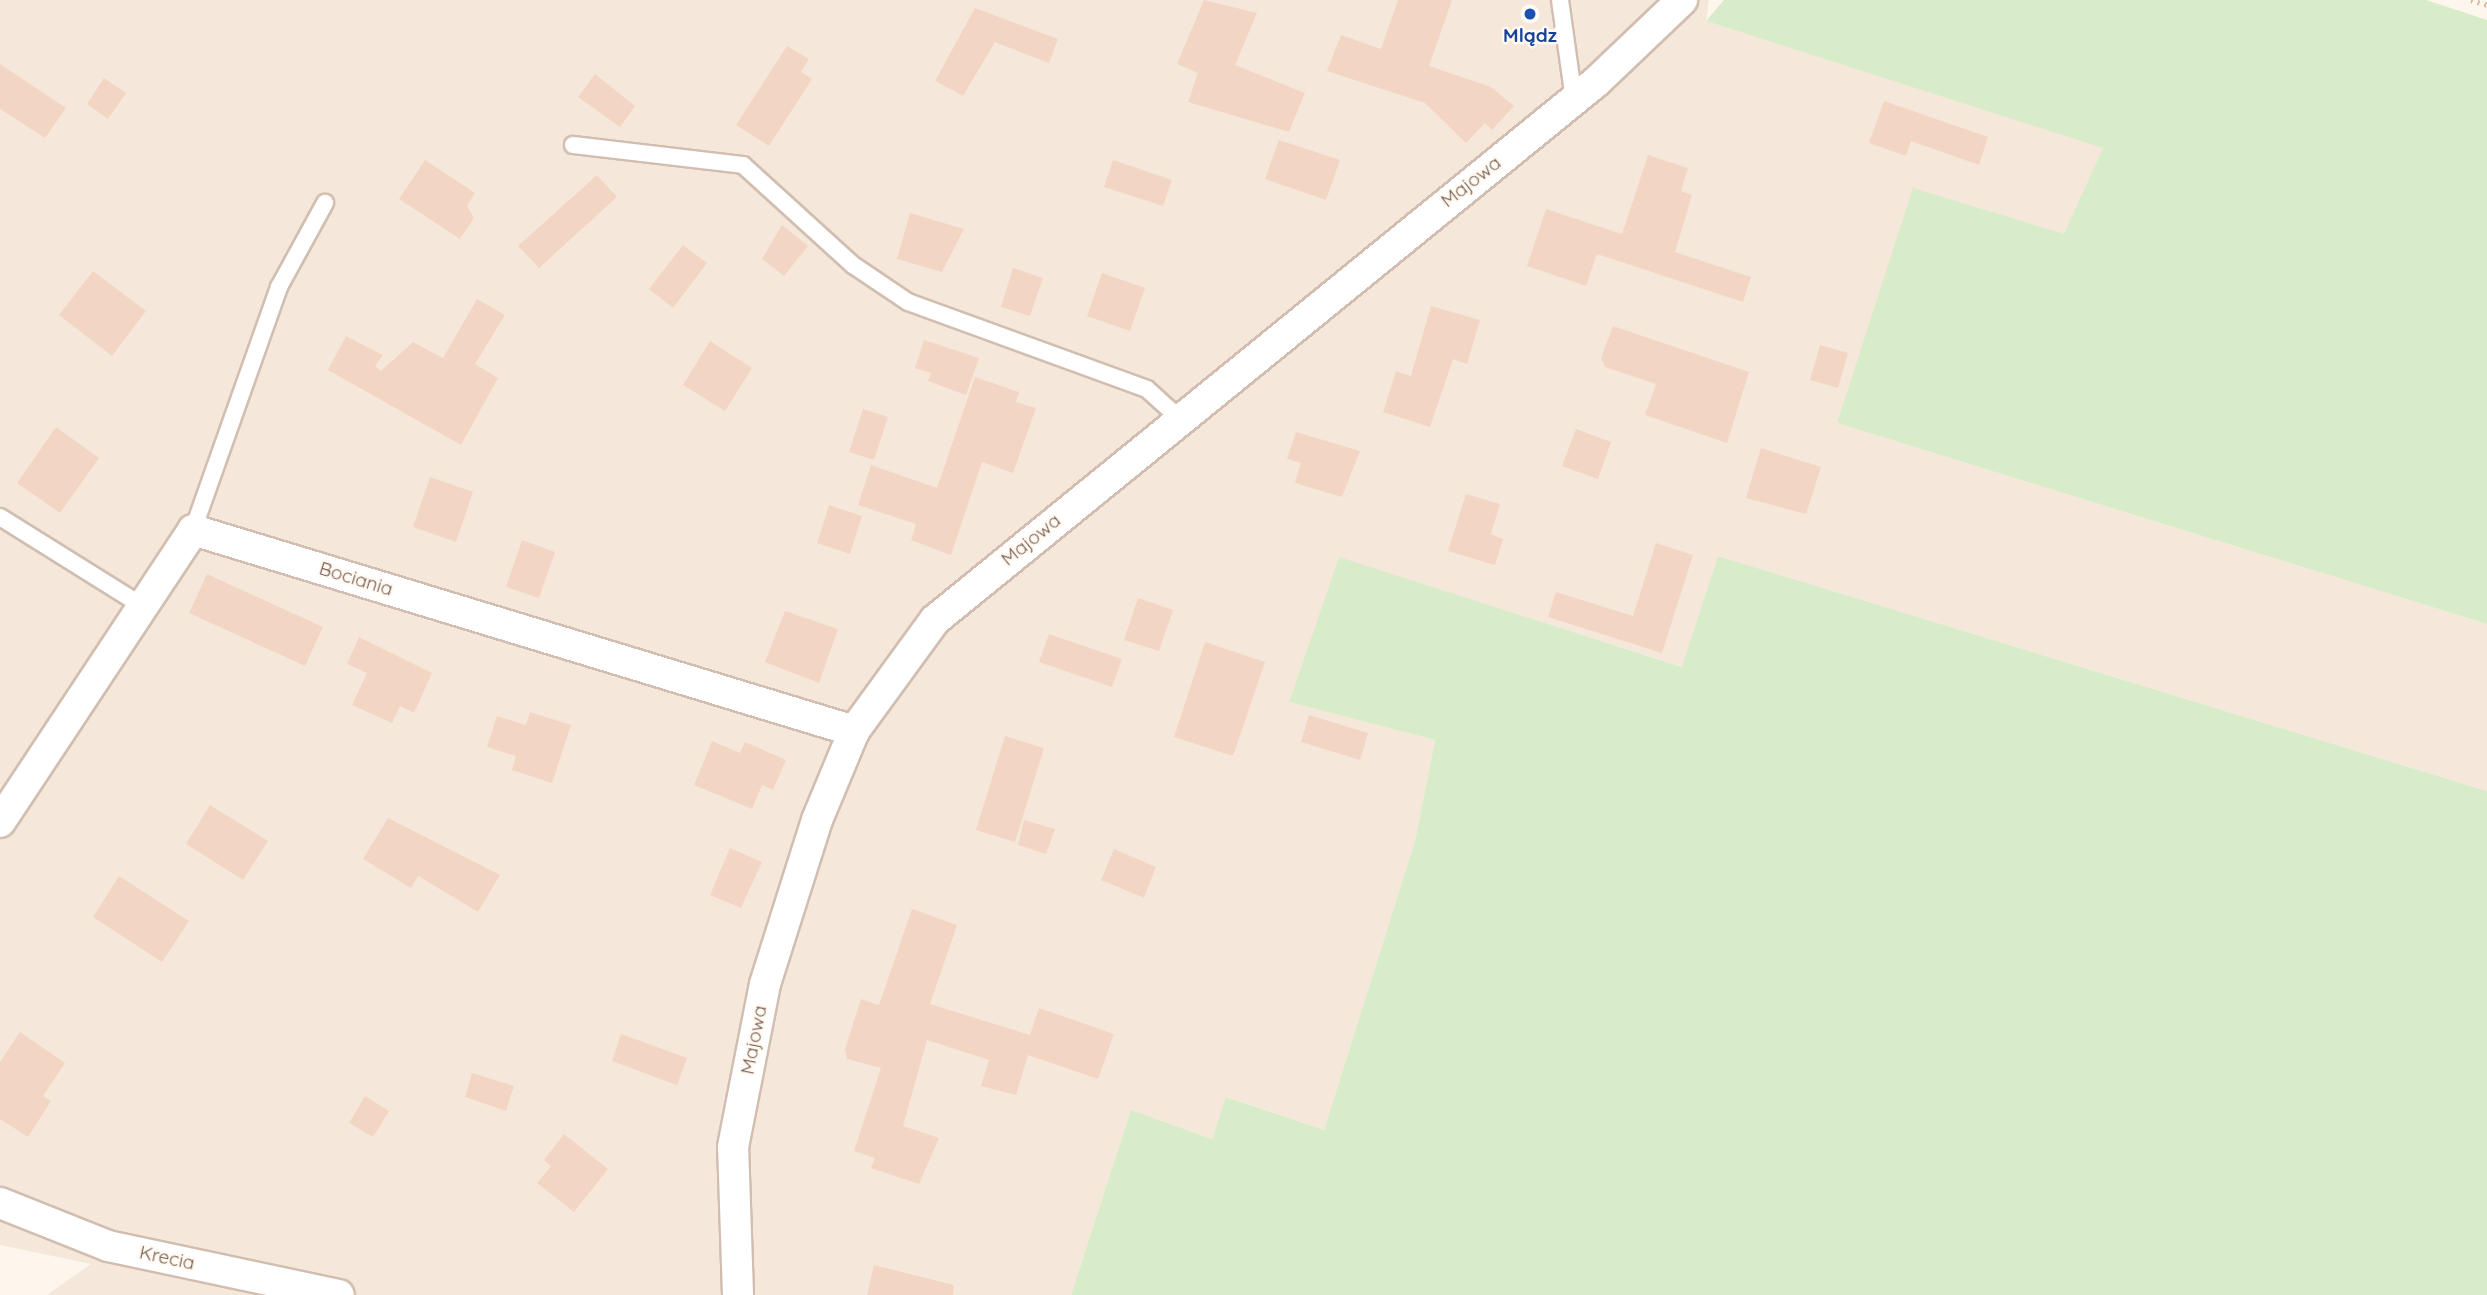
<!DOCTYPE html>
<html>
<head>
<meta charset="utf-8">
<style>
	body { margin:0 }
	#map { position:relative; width:2487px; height:1295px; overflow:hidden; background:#fdf6ec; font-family:Quicksand,sans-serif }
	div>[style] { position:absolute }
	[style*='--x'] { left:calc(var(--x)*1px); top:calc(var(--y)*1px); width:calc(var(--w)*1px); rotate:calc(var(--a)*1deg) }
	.residential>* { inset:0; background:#f5e8da }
	.green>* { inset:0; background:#d8ecc9 }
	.building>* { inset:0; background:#f3d5c3 }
	.path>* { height:4.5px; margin-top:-2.25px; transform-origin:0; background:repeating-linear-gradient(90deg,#d9b8a5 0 2px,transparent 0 7px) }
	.roads { filter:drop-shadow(2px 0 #d1beb0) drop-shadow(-2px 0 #d1beb0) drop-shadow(0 2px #d1beb0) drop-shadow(0 -2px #d1beb0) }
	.service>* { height:16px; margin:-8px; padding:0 8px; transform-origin:8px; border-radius:8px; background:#fff }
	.minor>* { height:30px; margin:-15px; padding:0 15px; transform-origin:15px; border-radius:15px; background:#fff }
	.dots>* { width:19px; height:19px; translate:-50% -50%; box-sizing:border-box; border:4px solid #fffaf3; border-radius:50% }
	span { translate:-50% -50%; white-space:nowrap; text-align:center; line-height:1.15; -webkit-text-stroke:5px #fffaf3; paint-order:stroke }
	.transit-label { font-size:19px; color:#164399; font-weight:700 }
	.street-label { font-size:19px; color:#7a5c4d }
</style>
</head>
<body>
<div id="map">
	<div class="residential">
		<i style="clip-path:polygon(0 0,1709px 0,1706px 21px,2104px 147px,2064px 235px,1837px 423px,2487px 624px,2487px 791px,1718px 556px,1683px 667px,1339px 558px,1289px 702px,1435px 740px,1415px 841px,1324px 1130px,1227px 1097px,1212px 1139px,1131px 1110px,1071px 1295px,47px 1295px,91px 1264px,0 1245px)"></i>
	</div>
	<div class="green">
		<i style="clip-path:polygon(1724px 0,2426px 0,2487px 20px,2487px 624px,1837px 423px,1913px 188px,2064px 234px,2103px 148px,1706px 21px)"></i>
		<i style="clip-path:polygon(1718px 556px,2487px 791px,2487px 1295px,1071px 1295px,1131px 1110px,1212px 1139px,1226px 1097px,1324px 1130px,1415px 841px,1435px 740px,1289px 702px,1339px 557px,1682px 667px)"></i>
	</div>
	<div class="building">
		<i style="clip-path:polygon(1204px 0,1257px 13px,1235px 65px,1305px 93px,1289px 132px,1188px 102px,1198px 73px,1177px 64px)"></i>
		<i style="clip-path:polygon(1398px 0,1452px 0,1429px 66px,1491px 87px,1514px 106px,1492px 130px,1485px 123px,1466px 143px,1425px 103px,1327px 71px,1341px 35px,1381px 49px)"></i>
		<i style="clip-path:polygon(975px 8px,1058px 39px,1049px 63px,995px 42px,963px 96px,935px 81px)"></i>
		<i style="clip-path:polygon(787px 46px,809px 59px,801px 72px,812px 79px,769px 146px,736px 125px)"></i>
		<i style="clip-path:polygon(0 64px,66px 108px,45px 138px,0 109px)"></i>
		<i style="clip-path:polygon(595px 74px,635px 106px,620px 127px,578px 97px)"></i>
		<i style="clip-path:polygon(104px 78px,126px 93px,108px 119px,87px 104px)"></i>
		<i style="clip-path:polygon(1884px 101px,1988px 137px,1979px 165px,1911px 141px,1906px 156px,1869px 143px)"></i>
		<i style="clip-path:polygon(1279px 140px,1340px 160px,1326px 200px,1265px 179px)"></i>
		<i style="clip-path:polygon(1648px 155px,1688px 168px,1681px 191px,1692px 195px,1675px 252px,1751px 277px,1743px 302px,1597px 254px,1586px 286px,1527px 266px,1546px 209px,1622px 234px)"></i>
		<i style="clip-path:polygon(425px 160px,475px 193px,467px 206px,474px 218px,460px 239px,399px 199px)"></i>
		<i style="clip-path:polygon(1113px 160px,1172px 180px,1163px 206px,1104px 187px)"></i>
		<i style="clip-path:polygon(597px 175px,617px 197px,539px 268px,518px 246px)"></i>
		<i style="clip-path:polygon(910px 213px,964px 229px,942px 272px,897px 259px)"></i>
		<i style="clip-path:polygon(782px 225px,808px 246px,784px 276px,762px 259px)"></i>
		<i style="clip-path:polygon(683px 245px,707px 263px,673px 308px,649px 289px)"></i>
		<i style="clip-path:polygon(1013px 268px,1043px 278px,1030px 316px,1001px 307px)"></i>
		<i style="clip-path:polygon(93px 271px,146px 311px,112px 356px,59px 315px)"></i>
		<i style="clip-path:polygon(1102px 273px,1145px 288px,1130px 331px,1087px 316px)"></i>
		<i style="clip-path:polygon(477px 299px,505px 315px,475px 364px,498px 378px,461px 445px,328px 370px,346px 336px,383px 355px,375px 366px,381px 371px,413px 342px,443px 358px)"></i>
		<i style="clip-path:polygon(1431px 306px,1480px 320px,1467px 364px,1453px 359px,1430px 427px,1383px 412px,1396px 371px,1411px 376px)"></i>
		<i style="clip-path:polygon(1613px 326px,1749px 372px,1727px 443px,1645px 415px,1656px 384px,1605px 367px,1601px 358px)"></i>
		<i style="clip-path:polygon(924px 340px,979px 358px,966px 395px,928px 381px,931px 373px,915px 368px)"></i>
		<i style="clip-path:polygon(710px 341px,752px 368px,725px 411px,683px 385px)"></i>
		<i style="clip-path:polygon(1820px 345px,1848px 353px,1838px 388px,1810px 380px)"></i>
		<i style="clip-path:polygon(975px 377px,1019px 392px,1016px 402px,1036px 408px,1013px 473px,982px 462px,951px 555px,911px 540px,916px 524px,858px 505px,871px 465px,937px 488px)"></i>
		<i style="clip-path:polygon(863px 409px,888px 417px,874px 460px,849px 452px)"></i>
		<i style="clip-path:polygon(56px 427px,99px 458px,60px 513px,17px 483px)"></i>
		<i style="clip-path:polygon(1576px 429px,1611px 442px,1598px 479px,1562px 466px)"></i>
		<i style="clip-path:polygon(1296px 432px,1360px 451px,1342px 497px,1295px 483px,1301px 463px,1287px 459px)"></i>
		<i style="clip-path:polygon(1761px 448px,1821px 467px,1806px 514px,1746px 498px)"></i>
		<i style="clip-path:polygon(430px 477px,473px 492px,456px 542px,413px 527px)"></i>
		<i style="clip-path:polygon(1466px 494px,1500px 504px,1491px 534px,1503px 539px,1495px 565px,1448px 551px)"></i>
		<i style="clip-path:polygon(829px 505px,862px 516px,850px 554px,817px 543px)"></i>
		<i style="clip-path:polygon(522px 540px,555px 552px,539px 598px,506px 587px)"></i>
		<i style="clip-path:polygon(1656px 543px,1693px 555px,1662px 653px,1548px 617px,1556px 592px,1633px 616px)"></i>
		<i style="clip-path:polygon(207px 574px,323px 627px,305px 666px,189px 613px)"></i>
		<i style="clip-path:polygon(1138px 598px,1173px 610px,1159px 651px,1124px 640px)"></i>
		<i style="clip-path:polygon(785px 611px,838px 629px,819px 683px,765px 662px)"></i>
		<i style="clip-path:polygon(1049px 634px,1122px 659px,1112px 687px,1039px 662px)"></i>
		<i style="clip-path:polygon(359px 637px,432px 673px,414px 713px,400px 706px,392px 723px,352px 705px,367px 673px,347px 664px)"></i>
		<i style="clip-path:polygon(1205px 642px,1265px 662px,1233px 756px,1174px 737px)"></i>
		<i style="clip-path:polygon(530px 712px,571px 725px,552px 783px,512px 770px,516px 756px,487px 747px,497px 716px,526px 725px)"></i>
		<i style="clip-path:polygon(1309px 715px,1368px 733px,1360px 760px,1301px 742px)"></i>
		<i style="clip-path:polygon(1005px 736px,1044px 748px,1015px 842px,976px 830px)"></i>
		<i style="clip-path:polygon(712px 741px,740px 753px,745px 742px,786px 760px,773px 790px,762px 785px,752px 809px,694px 785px)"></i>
		<i style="clip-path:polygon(210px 805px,268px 841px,243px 880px,186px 844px)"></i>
		<i style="clip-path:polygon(388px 818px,500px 875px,478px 912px,418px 876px,411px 888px,363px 859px)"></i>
		<i style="clip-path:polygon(1024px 820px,1055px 829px,1046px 854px,1018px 845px)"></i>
		<i style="clip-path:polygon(730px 848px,762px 862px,741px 908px,710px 895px)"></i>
		<i style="clip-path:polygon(1114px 849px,1156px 867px,1144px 898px,1101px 880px)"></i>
		<i style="clip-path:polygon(119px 876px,189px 921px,162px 962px,93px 917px)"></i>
		<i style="clip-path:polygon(912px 909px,957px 925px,930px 1004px,1030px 1035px,1039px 1008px,1114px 1034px,1098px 1079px,1028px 1055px,1016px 1095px,981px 1086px,989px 1060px,927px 1040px,903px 1126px,939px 1138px,919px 1184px,871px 1168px,875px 1158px,854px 1151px,881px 1068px,847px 1059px,845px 1049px,861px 999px,879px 1005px)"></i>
		<i style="clip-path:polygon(20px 1032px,65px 1063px,43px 1096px,51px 1101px,28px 1137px,0 1119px,0 1062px)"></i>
		<i style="clip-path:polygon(621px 1034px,687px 1058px,677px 1085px,612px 1061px)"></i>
		<i style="clip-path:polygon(472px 1073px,514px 1086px,506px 1111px,465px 1097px)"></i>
		<i style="clip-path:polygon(365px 1096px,389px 1111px,373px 1137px,349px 1123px)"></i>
		<i style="clip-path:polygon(564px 1134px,608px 1169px,574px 1212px,537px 1183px,551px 1166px,544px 1160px)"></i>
		<i style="clip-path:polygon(874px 1265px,954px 1285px,953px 1295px,867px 1295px)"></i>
	</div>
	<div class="path">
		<i style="--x:2471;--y:0;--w:17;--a:17"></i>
	</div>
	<div class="roads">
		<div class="service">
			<i style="--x:1560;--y:0;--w:100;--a:82"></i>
			<i style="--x:573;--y:145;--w:171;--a:6.7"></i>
			<i style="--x:743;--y:165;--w:149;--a:42.3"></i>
			<i style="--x:853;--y:265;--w:66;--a:33.9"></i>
			<i style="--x:908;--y:302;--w:254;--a:20"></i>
			<i style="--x:1147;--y:389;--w:43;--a:42.2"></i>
			<i style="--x:0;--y:517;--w:164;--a:32"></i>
			<i style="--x:193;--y:530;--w:258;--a:-70.5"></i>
			<i style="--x:279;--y:287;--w:96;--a:-61.3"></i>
		</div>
		<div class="minor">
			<i style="--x:0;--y:822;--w:350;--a:-56.5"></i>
			<i style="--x:193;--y:530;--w:691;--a:16.91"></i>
			<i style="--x:0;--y:1203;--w:116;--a:21.7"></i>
			<i style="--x:108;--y:1246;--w:236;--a:12"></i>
			<i style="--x:738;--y:1295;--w:148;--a:-91.9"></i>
			<i style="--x:733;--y:1147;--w:166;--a:-78.9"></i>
			<i style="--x:765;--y:984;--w:172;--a:-72.4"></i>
			<i style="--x:817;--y:820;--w:96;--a:-67.4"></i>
			<i style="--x:854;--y:731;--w:137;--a:-53.9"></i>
			<i style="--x:935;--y:620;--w:852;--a:-39.14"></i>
			<i style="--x:1596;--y:82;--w:119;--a:-43.6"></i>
		</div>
	</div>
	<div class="dots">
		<i style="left:1530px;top:14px;background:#1a4fb4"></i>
	</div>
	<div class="transit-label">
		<span style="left:1530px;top:36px">Mlądz</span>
	</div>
	<div class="street-label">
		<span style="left:1471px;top:182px;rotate:-38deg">Majowa</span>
		<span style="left:1031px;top:540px;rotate:-39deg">Majowa</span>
		<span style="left:356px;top:579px;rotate:17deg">Bociania</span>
		<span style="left:754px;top:1040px;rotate:-79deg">Majowa</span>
		<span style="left:167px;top:1258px;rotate:12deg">Krecia</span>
	</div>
</div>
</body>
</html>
